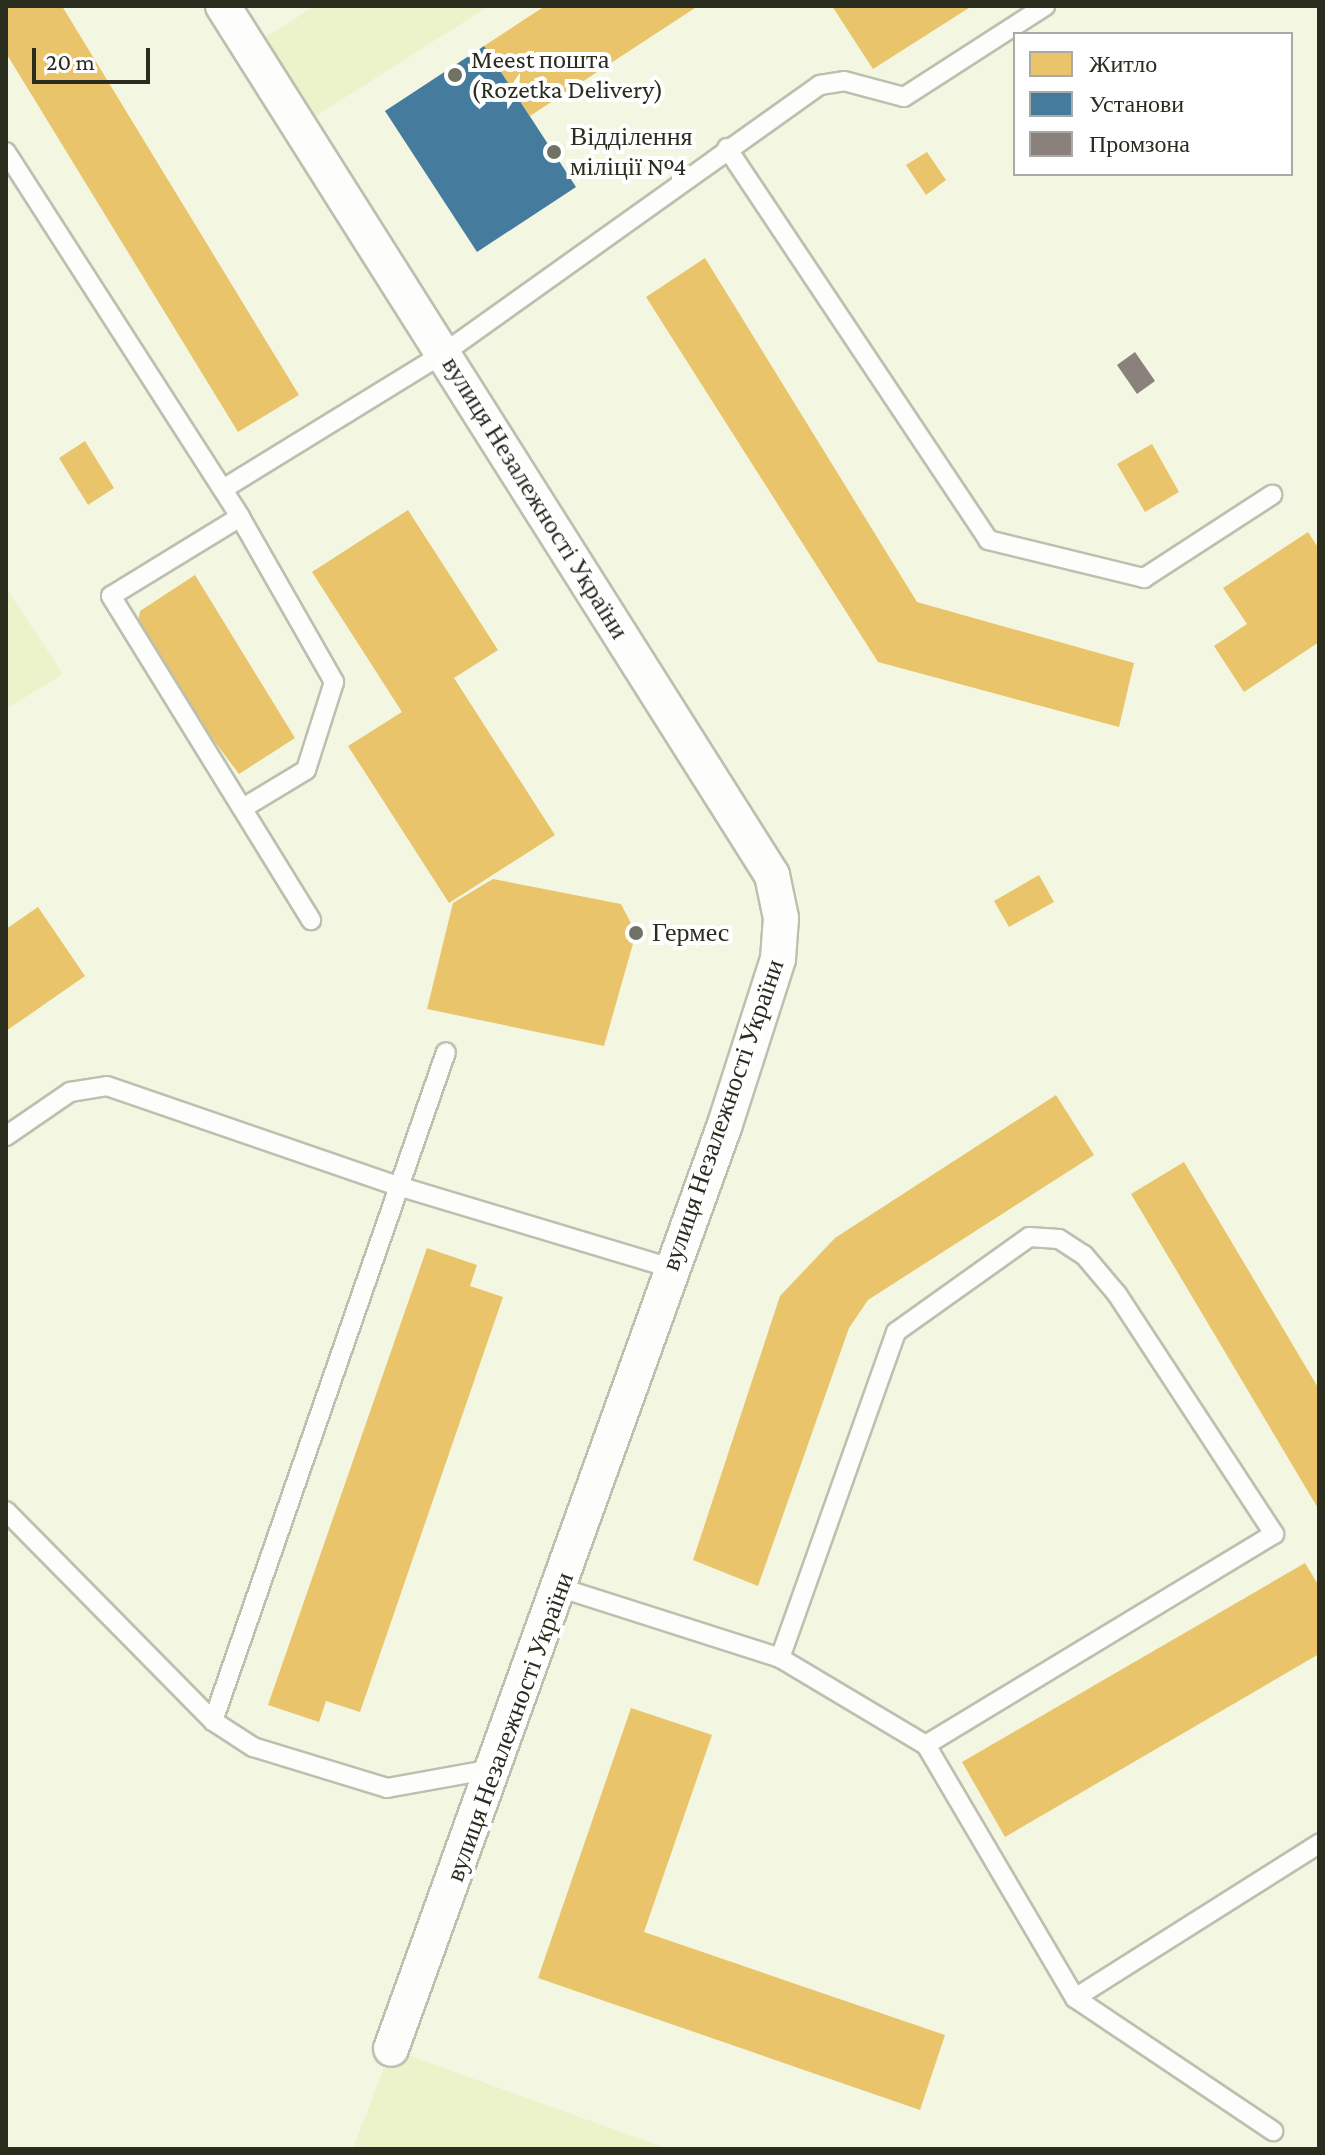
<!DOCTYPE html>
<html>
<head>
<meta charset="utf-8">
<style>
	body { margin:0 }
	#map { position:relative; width:1325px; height:2155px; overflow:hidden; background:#f3f7e2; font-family:"Crimson Pro",serif }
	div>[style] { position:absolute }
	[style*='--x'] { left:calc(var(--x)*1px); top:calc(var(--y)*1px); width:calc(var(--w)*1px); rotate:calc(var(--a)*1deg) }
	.green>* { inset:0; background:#ecf2c9 }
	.homes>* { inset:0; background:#e9c46a }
	.public>* { inset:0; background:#457b9d }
	.industry>* { inset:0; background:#8a817c }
	.roads { filter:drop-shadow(2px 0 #bdbfaf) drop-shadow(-2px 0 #bdbfaf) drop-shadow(0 2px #bdbfaf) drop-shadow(0 -2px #bdbfaf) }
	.lane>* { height:18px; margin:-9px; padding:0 9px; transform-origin:9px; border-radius:9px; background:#fdfefb }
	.street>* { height:34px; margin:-17px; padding:0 17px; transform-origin:17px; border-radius:17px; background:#fdfefb }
	.dots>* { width:22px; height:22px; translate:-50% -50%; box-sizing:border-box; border:4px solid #fff; border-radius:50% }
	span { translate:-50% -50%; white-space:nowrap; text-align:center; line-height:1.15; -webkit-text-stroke:8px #fff; paint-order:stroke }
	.poi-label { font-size:26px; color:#2a2c1e }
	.left { translate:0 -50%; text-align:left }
	.street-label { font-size:26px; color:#2a2c1e }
	.frame { position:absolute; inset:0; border:8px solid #2a2c1e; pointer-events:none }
	.legend { position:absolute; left:1013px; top:32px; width:280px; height:144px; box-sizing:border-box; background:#fff; border:2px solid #aaaba5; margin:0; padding:10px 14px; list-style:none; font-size:24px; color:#2a2c1e }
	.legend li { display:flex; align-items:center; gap:16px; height:40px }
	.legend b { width:40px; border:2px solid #aaaba5 }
	.scale { position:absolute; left:32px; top:48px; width:118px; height:36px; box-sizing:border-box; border:4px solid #2a2c1e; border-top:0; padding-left:10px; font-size:24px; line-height:28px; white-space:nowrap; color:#2a2c1e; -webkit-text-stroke:6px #fff; paint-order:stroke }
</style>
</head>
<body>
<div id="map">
	<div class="green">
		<i style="clip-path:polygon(315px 6px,489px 6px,311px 119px,260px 41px)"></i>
		<i style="clip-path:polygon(6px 588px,63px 674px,6px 709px)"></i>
		<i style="clip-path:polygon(391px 2049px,668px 2149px,353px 2149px)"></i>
	</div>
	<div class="homes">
		<i style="clip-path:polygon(6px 6px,62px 6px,299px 395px,238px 432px,6px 53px)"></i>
		<i style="clip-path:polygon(545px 6px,698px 6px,530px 116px,484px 46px)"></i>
		<i style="clip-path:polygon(832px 6px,972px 6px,873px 69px)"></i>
		<i style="clip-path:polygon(927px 152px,946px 180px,926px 195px,906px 165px)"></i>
		<i style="clip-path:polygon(705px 258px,917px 602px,1134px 663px,1119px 727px,878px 662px,646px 297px)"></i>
		<i style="clip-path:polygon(85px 441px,114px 488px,88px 505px,59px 458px)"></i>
		<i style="clip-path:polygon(1152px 444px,1179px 492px,1145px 512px,1117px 464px)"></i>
		<i style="clip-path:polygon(408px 510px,498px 650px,454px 678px,555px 835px,449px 903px,348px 746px,402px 712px,312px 572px)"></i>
		<i style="clip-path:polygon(1308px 532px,1319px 549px,1319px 642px,1244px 692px,1214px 646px,1247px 624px,1223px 588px)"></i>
		<i style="clip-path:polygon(195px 575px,295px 738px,239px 774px,136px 637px,140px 611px)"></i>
		<i style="clip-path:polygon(1039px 875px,1054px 902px,1009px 927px,994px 901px)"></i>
		<i style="clip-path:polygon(493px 879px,621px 904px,636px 933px,604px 1046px,427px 1009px,453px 903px)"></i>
		<i style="clip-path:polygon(38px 907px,85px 976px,6px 1031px,6px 929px)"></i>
		<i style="clip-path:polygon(1056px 1095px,1094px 1155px,868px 1300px,849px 1328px,758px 1586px,693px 1560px,780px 1296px,835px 1238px)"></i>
		<i style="clip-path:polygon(1184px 1162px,1319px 1389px,1319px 1510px,1131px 1194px)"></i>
		<i style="clip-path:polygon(427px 1248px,477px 1265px,470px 1286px,503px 1297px,360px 1712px,326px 1701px,319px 1722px,268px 1705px)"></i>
		<i style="clip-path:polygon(1305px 1563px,1319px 1586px,1319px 1654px,1005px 1837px,962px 1762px)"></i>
		<i style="clip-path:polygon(631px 1708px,712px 1735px,644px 1932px,945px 2035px,920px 2110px,538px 1978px)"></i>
	</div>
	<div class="public">
		<i style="clip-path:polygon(484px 46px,576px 187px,477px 252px,385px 111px)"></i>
	</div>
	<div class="industry">
		<i style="clip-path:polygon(1135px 352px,1155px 381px,1137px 394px,1117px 365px)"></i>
	</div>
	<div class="roads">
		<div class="lane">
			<i style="--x:727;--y:148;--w:471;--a:56.3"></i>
			<i style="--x:988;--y:540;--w:161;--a:13.7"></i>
			<i style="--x:1144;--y:578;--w:153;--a:-33"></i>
			<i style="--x:6;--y:152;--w:434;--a:57.3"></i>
			<i style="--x:240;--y:517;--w:151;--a:148.5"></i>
			<i style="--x:111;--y:596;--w:381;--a:58.3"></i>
			<i style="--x:223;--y:489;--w:259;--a:-31.6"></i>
			<i style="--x:444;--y:353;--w:462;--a:-35.5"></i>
			<i style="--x:820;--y:85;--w:24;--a:-9"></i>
			<i style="--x:844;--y:81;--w:62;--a:14.9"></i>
			<i style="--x:904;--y:97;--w:168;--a:-32.8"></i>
			<i style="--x:240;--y:517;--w:190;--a:60.3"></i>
			<i style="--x:334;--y:682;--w:92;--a:107.7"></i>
			<i style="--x:306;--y:770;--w:74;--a:148.9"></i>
			<i style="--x:6;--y:1136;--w:78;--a:-34.5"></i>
			<i style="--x:70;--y:1092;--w:37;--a:-9"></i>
			<i style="--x:107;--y:1086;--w:308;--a:19"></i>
			<i style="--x:398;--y:1186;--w:286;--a:16.7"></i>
			<i style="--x:6;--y:1511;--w:295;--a:45.4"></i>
			<i style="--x:213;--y:1721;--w:48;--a:33"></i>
			<i style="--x:253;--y:1747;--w:140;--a:17"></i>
			<i style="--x:387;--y:1788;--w:108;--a:-10.2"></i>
			<i style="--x:561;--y:1588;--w:230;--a:17.7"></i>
			<i style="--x:780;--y:1658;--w:346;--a:-70.4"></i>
			<i style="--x:896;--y:1332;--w:163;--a:-35.5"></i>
			<i style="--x:1029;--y:1237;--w:30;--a:4"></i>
			<i style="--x:1059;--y:1239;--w:30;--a:33"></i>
			<i style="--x:1084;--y:1255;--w:51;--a:49.8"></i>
			<i style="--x:1117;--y:1294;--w:287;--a:56.8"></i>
			<i style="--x:1274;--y:1534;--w:407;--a:148.8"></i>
			<i style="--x:926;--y:1745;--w:294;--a:59.5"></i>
			<i style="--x:1075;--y:1998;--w:289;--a:-32.3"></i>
			<i style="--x:780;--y:1658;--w:170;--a:30.8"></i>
			<i style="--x:213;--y:1721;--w:708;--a:-70.8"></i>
			<i style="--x:1075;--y:1998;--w:239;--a:33.9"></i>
		</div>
		<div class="street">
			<i style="--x:223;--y:6;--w:1028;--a:57.72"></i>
			<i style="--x:772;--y:875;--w:44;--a:78.2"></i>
			<i style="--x:781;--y:918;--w:41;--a:94.2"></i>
			<i style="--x:778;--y:959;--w:176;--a:107.8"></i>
			<i style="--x:724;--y:1127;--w:980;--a:109.86"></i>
		</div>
	</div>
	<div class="dots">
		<i style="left:455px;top:75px;background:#707363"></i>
		<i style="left:554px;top:152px;background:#707363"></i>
		<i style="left:636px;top:933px;background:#707363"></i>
	</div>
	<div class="poi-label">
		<span class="left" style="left:471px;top:75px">Meest пошта<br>(Rozetka Delivery)</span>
		<span class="left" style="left:570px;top:152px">Відділення<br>міліції №4</span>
		<span class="left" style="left:652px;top:933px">Гермес</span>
	</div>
	<div class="street-label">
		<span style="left:535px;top:498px;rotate:58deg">вулиця Незалежності України</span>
		<span style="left:723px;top:1115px;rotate:-71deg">вулиця Незалежності України</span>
		<span style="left:510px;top:1727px;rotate:-70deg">вулиця Незалежності України</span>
	</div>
	<div class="frame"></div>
	<ul class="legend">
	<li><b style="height:22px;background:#e9c46a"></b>Житло</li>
	<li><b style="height:22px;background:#457b9d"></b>Установи</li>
	<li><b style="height:22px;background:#8a817c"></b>Промзона</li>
	</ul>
	<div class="scale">20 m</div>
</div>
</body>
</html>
